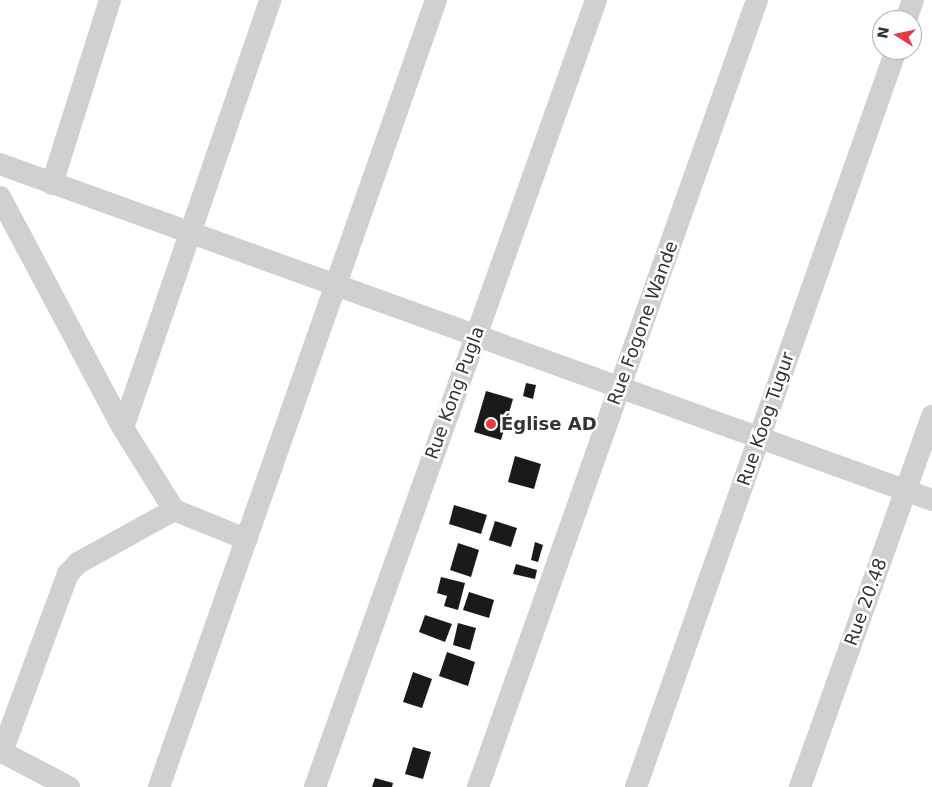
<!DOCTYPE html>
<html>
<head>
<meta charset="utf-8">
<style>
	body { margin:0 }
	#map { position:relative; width:932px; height:787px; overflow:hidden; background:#fff; font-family:"DejaVu Sans",sans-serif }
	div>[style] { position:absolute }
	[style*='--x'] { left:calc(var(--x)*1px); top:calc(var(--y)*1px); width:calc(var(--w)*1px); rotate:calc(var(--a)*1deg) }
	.building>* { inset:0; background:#1a1a1a }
	.street>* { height:22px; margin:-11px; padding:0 11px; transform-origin:11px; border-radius:11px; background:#d0d0d0 }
	.dots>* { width:14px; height:14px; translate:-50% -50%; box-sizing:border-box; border:2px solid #fff; border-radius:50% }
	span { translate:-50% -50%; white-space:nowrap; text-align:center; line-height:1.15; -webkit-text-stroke:5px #fff; paint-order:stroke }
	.street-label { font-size:18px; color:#333 }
	.poi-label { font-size:18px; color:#333; font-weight:700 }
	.left { translate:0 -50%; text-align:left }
	.north { position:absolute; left:872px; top:10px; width:50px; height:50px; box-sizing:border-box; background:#fff; border:1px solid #adadad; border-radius:50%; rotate:280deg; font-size:14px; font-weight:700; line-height:20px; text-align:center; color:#333 }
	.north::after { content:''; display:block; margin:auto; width:18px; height:22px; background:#e63946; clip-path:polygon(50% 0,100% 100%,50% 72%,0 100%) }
</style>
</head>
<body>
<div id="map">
	<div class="building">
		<i style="clip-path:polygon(526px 383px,536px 385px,533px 399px,523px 396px)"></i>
		<i style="clip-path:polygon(486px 391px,513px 399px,501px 440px,474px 432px)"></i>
		<i style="clip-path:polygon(515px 456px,541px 464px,534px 489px,508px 482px)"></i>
		<i style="clip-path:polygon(454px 505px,487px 515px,481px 534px,449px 524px)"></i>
		<i style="clip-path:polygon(495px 521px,517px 528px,511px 547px,489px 540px)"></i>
		<i style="clip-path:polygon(535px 542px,543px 545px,538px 562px,531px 560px)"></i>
		<i style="clip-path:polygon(458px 543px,479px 550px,471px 577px,450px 570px)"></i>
		<i style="clip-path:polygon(516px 564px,537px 570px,535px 579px,513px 574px)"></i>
		<i style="clip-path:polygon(441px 577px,465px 583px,458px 610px,444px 606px,447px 596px,437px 593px)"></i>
		<i style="clip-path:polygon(469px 592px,494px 600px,489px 618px,463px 610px)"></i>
		<i style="clip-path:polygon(425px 615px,452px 624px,445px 642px,419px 632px)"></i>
		<i style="clip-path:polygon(458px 623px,476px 628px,470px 650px,453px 645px)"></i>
		<i style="clip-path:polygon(447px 652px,475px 662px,468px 686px,439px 676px)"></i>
		<i style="clip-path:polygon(413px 672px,432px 679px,422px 708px,403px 702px)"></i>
		<i style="clip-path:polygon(413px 747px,431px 752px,423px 779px,405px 774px)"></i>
		<i style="clip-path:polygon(375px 778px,393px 783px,392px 787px,372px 787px)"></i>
	</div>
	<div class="street">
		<i style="--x:906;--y:20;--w:21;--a:-71"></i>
		<i style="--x:0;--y:164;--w:991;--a:19.82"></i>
		<i style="--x:52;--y:184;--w:193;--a:-72.5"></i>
		<i style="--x:0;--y:197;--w:262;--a:62"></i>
		<i style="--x:123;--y:428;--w:97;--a:58.1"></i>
		<i style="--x:174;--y:510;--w:78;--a:21.9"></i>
		<i style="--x:123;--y:428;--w:453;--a:-71"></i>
		<i style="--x:0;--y:751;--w:78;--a:27.6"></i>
		<i style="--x:2;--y:752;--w:190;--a:-69.7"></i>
		<i style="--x:68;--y:574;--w:15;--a:-48"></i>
		<i style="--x:78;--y:563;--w:110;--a:-28.9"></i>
		<i style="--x:159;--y:787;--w:834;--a:-70.61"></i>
		<i style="--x:315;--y:787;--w:836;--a:-70.35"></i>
		<i style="--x:478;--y:787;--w:835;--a:-70.48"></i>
		<i style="--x:636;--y:787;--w:782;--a:-70.57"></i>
		<i style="--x:800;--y:787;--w:394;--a:-70.4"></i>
	</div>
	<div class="dots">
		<i style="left:491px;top:424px;background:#e63946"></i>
	</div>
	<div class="street-label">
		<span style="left:643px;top:323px;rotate:-70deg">Rue Fogone Wande</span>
		<span style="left:455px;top:393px;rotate:-70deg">Rue Kong Pugla</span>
		<span style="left:766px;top:419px;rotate:-71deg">Rue Koog Tugur</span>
		<span style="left:866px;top:602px;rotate:-70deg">Rue 20.48</span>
	</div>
	<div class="poi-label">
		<span class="left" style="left:501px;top:424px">Église AD</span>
	</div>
	<div class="north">N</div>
</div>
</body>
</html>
